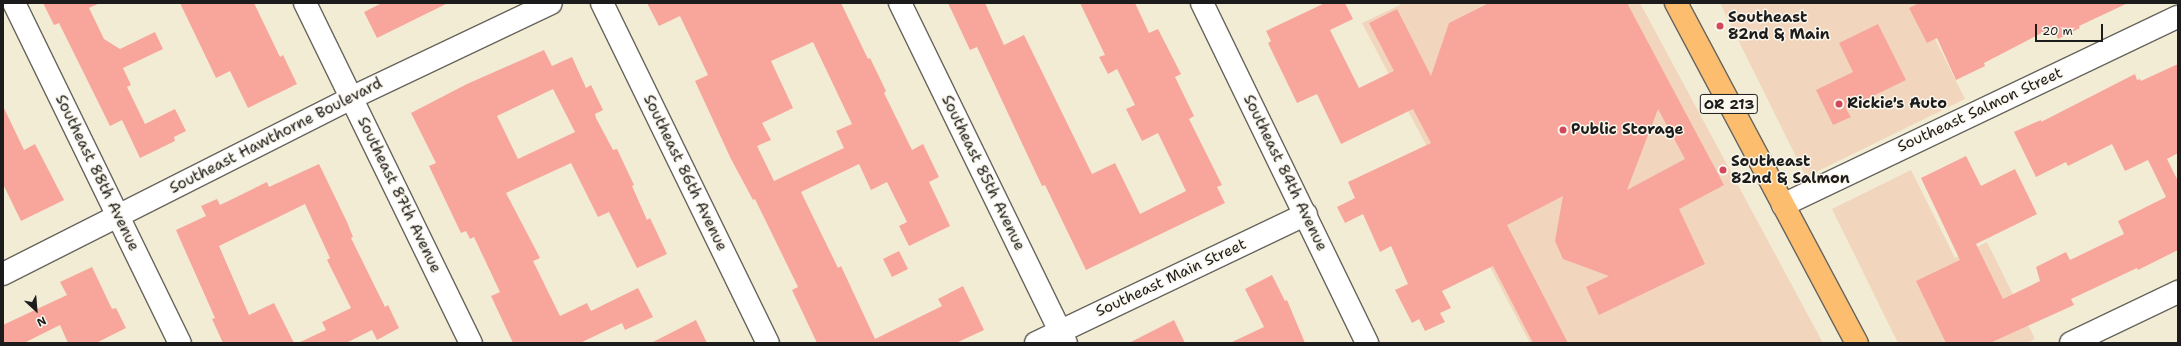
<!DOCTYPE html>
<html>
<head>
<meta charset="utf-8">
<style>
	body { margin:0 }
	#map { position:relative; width:2181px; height:346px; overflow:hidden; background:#f2ecd5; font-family:"Shantell Sans",sans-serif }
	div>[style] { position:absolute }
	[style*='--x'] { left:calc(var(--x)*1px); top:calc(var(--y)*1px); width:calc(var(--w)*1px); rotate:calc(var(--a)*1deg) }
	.built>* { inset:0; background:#f1d5bd }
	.building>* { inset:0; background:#f8a69c }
	.roads { filter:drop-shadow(1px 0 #67655d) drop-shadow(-1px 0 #67655d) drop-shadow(0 1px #67655d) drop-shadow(0 -1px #67655d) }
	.minor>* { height:22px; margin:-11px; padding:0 11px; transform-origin:11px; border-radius:11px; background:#fff }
	.major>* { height:22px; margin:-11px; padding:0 11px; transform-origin:11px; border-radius:11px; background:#fcbd6f }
	.dots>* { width:11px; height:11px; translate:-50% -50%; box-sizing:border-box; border:2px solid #fbf7ec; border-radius:50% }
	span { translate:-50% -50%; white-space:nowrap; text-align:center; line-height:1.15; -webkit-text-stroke:3px #fbf7ec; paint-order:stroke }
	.shield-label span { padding:1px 3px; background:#fbf7ec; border:1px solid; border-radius:3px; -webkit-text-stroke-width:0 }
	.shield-label { font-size:14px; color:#1c1c1c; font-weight:700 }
	.poi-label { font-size:15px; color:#1c1c1c; font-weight:700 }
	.left { translate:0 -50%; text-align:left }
	.street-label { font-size:15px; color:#1c1c1c }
	.frame { position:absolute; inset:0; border:4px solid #1c1c1c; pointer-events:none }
	.north { position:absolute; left:16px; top:290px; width:40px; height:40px; -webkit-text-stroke:3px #fbf7ec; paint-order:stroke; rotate:154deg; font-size:11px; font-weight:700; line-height:16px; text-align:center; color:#1c1c1c }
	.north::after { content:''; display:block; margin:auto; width:14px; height:18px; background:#1c1c1c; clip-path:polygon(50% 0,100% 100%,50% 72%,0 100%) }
	.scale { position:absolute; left:2035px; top:24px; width:68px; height:18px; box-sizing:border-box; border:2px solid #1c1c1c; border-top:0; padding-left:5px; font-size:12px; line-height:14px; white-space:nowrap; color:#1c1c1c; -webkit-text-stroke:3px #fbf7ec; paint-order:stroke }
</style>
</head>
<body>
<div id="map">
	<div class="built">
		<i style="clip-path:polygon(1404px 3px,1640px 3px,1823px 343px,1530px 343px,1362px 23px)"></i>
		<i style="clip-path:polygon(1720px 3px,1917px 3px,1965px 99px,1806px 177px)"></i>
		<i style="clip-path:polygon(1911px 170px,1955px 258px,1987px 242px,2035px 339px,2026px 343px,1898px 343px,1832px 209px)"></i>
	</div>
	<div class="building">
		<i style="clip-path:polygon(43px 3px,100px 3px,89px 8px,104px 39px,120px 49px,155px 32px,163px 49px,123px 68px,131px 85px,127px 87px,145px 124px,175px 109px,186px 131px,174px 137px,175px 141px,140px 158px,122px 120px,110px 126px,59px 23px,54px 25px)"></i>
		<i style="clip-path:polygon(180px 3px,254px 3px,280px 57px,283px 55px,297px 84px,248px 108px,230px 71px,216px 78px)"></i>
		<i style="clip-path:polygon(382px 3px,448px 3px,377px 38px,364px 12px)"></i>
		<i style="clip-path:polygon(evenodd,647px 3px,841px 3px,868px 59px,870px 58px,886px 91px,884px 93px,912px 150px,923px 144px,939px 177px,929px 182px,950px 226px,909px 246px,899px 226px,907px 222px,887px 182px,871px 190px,859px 164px,801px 192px,838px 268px,841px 266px,875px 339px,942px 306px,938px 299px,963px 286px,984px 330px,956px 343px,817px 343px,792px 290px,798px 287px,755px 199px,753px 200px,731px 159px,695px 81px,708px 75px,680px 16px,659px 26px,647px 3px,813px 42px,852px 124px,836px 131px,844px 148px,774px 181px,757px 146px,771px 140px,762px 123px,793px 108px,771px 61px,813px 42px)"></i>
		<i style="clip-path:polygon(948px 3px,985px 3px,1004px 45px,1024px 35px,1092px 174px,1115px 163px,1140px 214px,1186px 191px,1158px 133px,1142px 141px,1126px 109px,1135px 105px,1117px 69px,1108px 74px,1099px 57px,1105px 55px,1080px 3px,1135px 3px,1149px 33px,1158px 29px,1181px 74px,1175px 77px,1194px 116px,1189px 119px,1222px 185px,1217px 187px,1225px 203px,1086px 270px,1045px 185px,1042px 186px,977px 47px,970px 50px)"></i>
		<i style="clip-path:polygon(evenodd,1325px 3px,1345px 3px,1353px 19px,1330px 30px,1359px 88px,1394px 71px,1369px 23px,1397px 9px,1431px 76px,1449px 23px,1489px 3px,1627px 3px,1724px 185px,1679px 209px,1705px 264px,1599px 315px,1586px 287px,1609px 276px,1563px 259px,1555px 241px,1563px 196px,1507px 225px,1568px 343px,1533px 343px,1493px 266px,1442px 291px,1451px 308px,1440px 313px,1445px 322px,1425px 331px,1419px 319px,1412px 323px,1395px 290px,1408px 284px,1391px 246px,1380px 252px,1363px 214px,1345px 223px,1337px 207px,1355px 198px,1348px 182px,1431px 143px,1413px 109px,1341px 144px,1317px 94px,1297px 103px,1268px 43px,1271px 41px,1266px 31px,1325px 3px,1658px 109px,1685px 159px,1627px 190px,1658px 109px)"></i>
		<i style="clip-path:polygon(1919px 3px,2128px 3px,2079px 26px,2080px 28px,2058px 39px,2053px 27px,1984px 63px,1985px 66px,1956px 80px,1937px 38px,1927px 43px,1909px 8px)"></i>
		<i style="clip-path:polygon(1878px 24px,1906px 80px,1846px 109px,1851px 117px,1833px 125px,1816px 90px,1853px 72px,1839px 43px)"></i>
		<i style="clip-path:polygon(evenodd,544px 50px,552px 66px,572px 57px,586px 88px,591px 85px,603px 110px,595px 114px,596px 118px,613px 150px,617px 149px,634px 185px,632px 186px,647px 220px,650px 218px,667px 254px,637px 268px,609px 212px,598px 217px,571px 163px,506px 193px,540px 258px,533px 261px,560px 316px,587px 303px,591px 311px,638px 288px,653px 317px,625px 330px,622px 323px,580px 343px,513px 343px,491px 296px,500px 292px,474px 237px,470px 239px,466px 231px,461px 233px,429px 166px,436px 163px,411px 113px,467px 84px,544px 50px,553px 89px,575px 132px,518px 159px,497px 116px,553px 89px)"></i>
		<i style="clip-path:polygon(2178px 64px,2178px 153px,2167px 159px,2178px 181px,2178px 250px,2138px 270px,2137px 268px,2071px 299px,2074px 305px,1990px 343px,1946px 343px,1916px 281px,1960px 260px,1921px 178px,1966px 156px,1981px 186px,2015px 169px,2037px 214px,1976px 244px,2003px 299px,2040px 281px,2036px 267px,2066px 252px,2070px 260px,2124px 234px,2118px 221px,2166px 197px,2148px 160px,2125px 171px,2112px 144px,2068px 166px,2066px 162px,2036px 177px,2014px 132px,2041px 120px,2041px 122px,2135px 74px,2137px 80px,2140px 79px,2141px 81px)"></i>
		<i style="clip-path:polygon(3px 106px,24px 150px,35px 144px,64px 200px,21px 221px,3px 184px)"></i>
		<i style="clip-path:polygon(319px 164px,347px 222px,353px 237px,351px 238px,385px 307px,388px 305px,399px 328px,377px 340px,372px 330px,346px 343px,298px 343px,326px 330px,322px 322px,351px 308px,327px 260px,330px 258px,305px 204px,219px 246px,249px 315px,274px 303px,294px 343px,223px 343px,212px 319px,215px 318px,176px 230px,206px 216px,201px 206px,217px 199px,220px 205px,267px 182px,269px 187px)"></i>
		<i style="clip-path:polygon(899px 251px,908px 269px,892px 277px,883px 259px)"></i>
		<i style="clip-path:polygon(92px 267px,112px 309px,116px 308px,126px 328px,96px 343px,68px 343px,60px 325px,24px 343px,3px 343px,3px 325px,67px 295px,60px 282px)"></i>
		<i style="clip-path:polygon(1272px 275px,1285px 301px,1287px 300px,1305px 343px,1230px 343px,1264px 327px,1245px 289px)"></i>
		<i style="clip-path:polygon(696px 320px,707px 343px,651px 343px)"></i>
		<i style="clip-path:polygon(1174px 320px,1185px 343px,1129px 343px)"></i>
	</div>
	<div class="roads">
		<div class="minor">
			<i style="--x:14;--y:3;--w:378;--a:64"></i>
			<i style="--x:305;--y:3;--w:378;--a:64"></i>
			<i style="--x:602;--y:3;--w:378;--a:64"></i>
			<i style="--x:900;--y:3;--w:378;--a:64"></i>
			<i style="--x:1202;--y:3;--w:378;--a:64.1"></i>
			<i style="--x:1783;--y:205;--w:437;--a:-25.5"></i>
			<i style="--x:3;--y:274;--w:390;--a:-26.8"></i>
			<i style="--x:351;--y:98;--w:221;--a:-25.4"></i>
			<i style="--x:1036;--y:343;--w:299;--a:-25.5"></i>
			<i style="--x:2071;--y:343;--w:119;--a:-25.5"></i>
		</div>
		<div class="major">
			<i style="--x:1676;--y:3;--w:385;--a:62"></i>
		</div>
	</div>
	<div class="dots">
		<i style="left:1720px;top:26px;background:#d1495b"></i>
		<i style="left:1839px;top:104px;background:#d1495b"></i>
		<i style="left:1563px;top:130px;background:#d1495b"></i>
		<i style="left:1723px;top:170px;background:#d1495b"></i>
	</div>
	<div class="shield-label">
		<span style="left:1729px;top:104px">OR 213</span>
	</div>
	<div class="poi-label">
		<span class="left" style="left:1728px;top:26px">Southeast<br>82nd &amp; Main</span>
		<span class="left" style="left:1847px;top:104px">Rickie's Auto</span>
		<span class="left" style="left:1571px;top:130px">Public Storage</span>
		<span class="left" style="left:1731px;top:170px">Southeast<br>82nd &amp; Salmon</span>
	</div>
	<div class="street-label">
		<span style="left:1980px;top:110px;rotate:-25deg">Southeast Salmon Street</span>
		<span style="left:276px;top:136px;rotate:-27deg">Southeast Hawthorne Boulevard</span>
		<span style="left:97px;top:173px;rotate:64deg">Southeast 88th Avenue</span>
		<span style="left:685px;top:173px;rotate:64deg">Southeast 86th Avenue</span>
		<span style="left:983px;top:173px;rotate:64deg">Southeast 85th Avenue</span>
		<span style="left:1285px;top:173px;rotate:64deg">Southeast 84th Avenue</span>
		<span style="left:399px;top:195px;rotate:64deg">Southeast 87th Avenue</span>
		<span style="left:1171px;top:278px;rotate:-25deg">Southeast Main Street</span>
	</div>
	<div class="frame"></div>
	<div class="north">N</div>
	<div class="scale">20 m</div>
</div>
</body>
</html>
